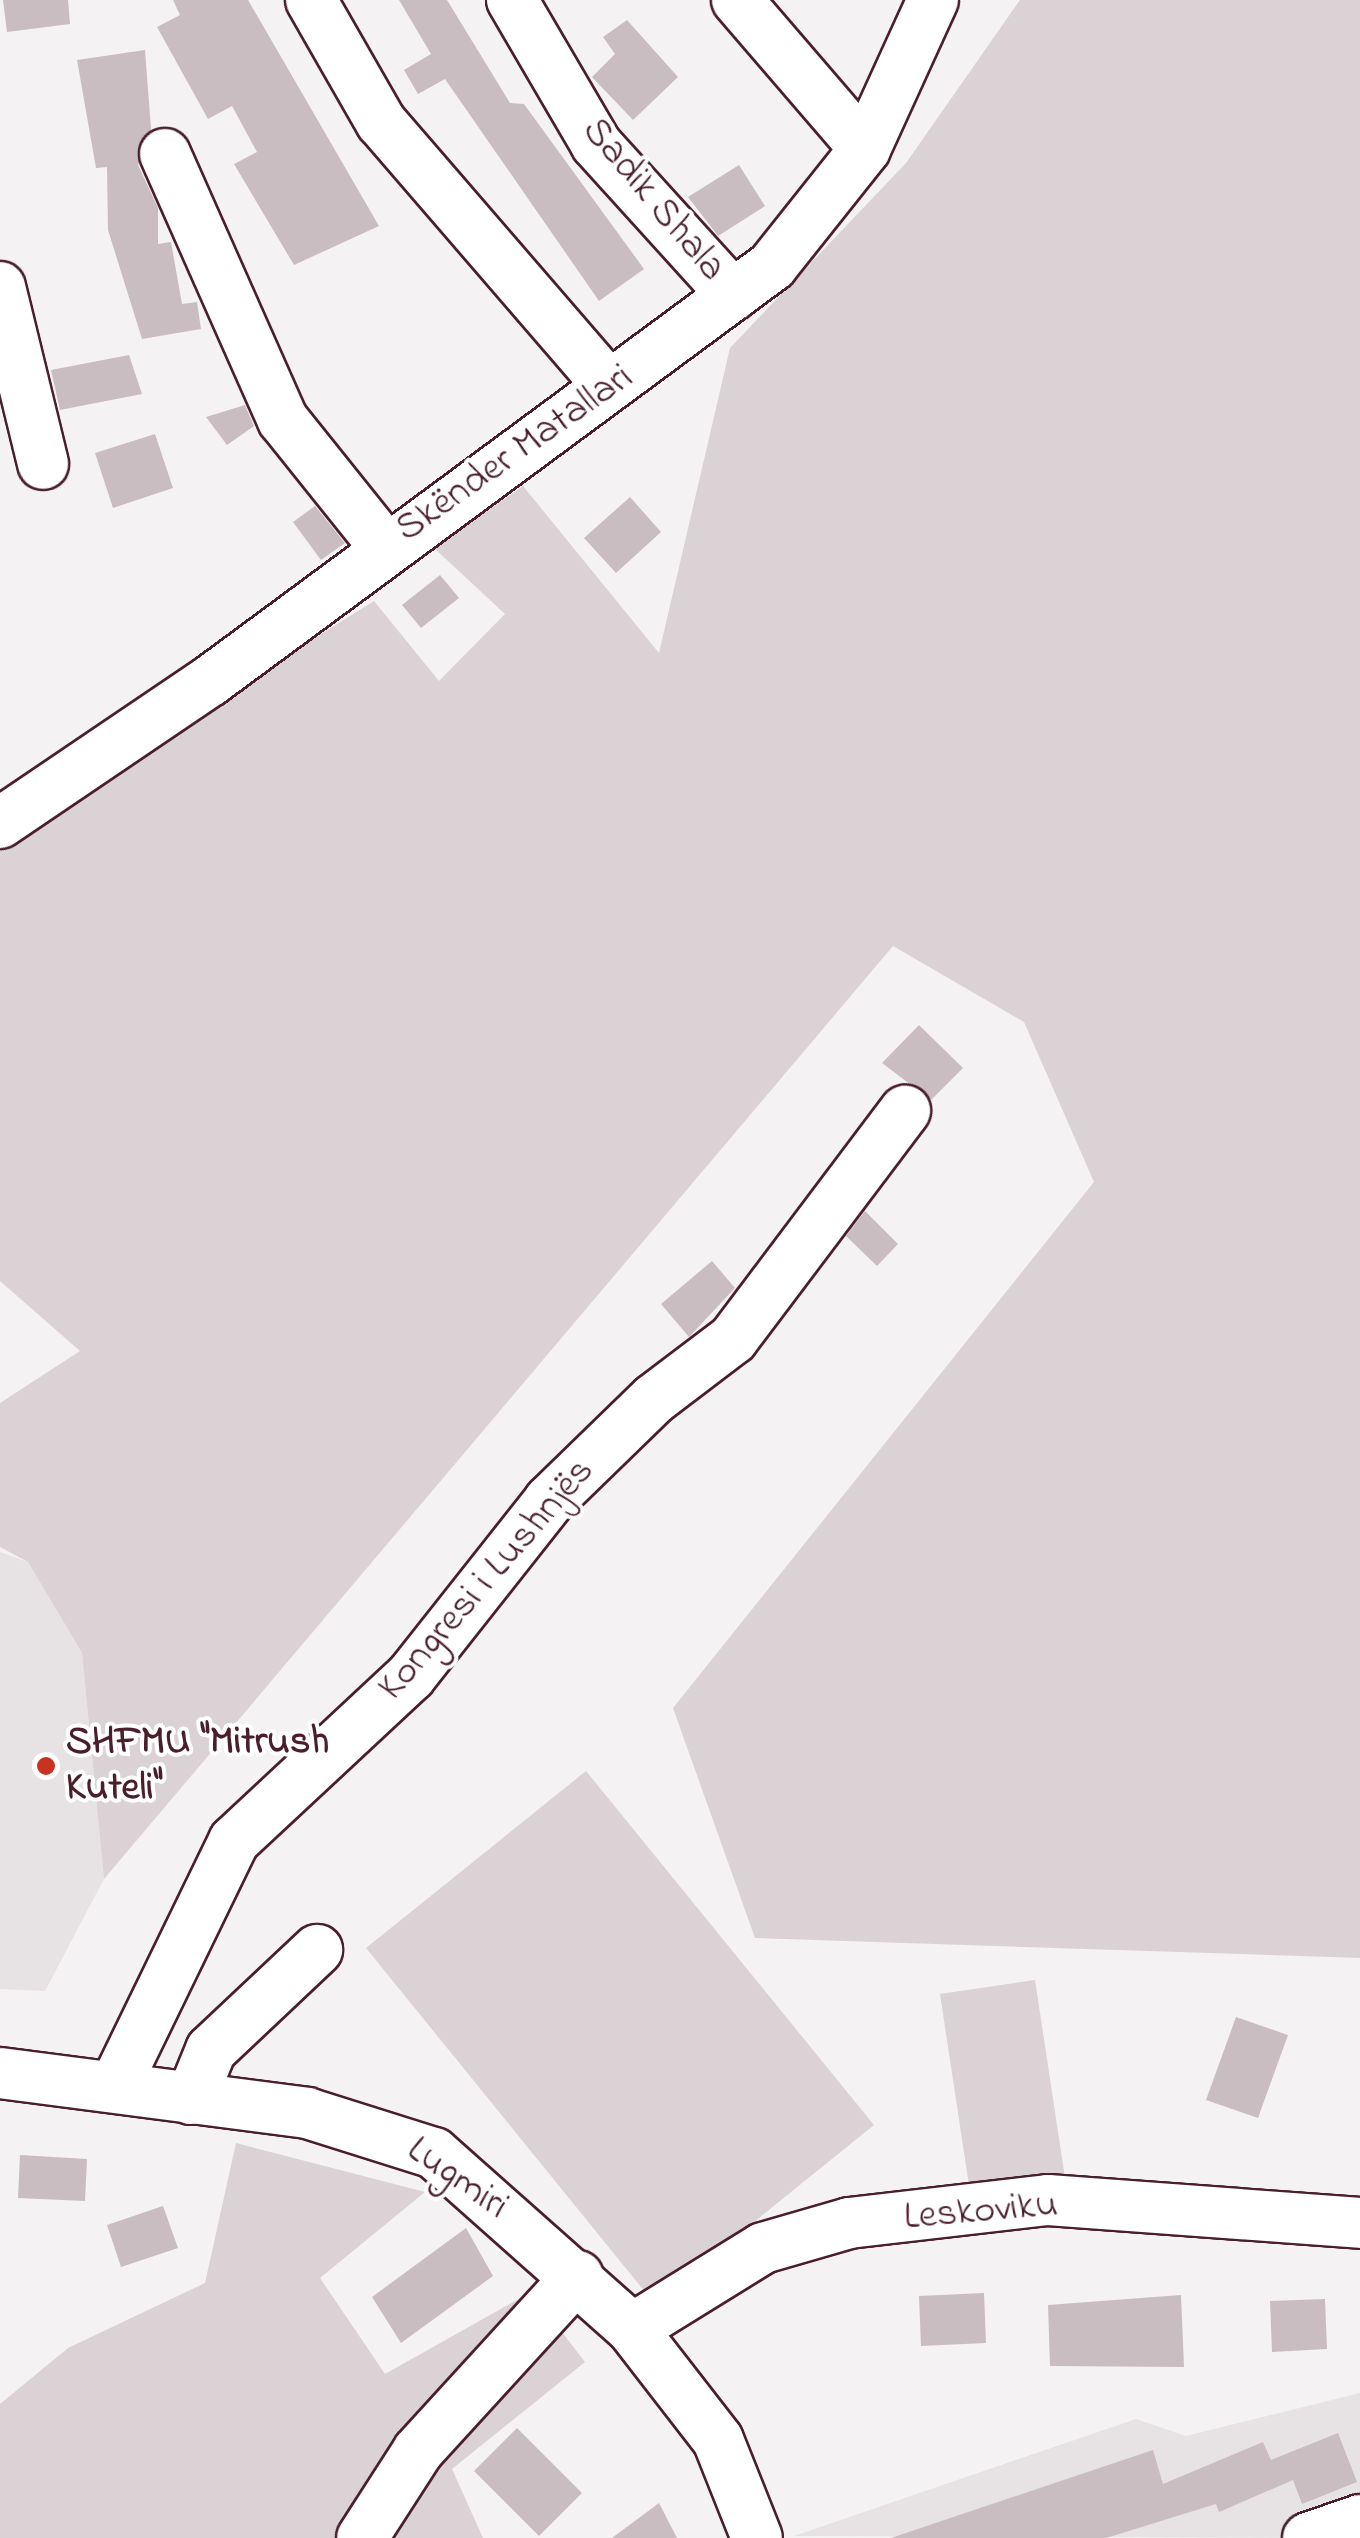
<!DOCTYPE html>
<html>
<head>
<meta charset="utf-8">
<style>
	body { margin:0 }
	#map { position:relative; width:1360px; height:2538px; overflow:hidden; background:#f4f2f2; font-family:"Indie Flower",sans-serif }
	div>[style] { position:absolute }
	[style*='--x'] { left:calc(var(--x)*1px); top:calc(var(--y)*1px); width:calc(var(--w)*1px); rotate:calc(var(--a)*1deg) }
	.built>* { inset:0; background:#e7e2e3 }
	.green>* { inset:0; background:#dbd2d5 }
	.building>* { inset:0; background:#cabdc1 }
	.roads { filter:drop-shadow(2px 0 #4a1f2b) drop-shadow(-2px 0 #4a1f2b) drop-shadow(0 2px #4a1f2b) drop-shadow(0 -2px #4a1f2b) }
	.minor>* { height:50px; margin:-25px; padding:0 25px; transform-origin:25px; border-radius:25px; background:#fff }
	.dots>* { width:28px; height:28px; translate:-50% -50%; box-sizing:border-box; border:5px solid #fff; border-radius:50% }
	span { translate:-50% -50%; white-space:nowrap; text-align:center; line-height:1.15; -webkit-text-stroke:8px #fff; paint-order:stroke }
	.street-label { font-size:40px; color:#4a1f2b }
	.poi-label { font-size:40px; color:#4a1f2b; font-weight:700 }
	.left { translate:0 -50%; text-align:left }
</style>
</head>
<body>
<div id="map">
	<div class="built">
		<i style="clip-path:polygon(0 1552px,28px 1562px,82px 1653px,104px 1879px,45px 1991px,0 1989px)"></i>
		<i style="clip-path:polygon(1360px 2393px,1360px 2538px,794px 2536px,1136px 2419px,1186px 2436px)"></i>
	</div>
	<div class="green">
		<i style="clip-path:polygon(1020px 0,1360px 0,1360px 1958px,755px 1938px,673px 1708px,1094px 1182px,1024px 1022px,893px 946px,104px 1879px,82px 1653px,28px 1562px,0 1547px,0 1403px,80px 1351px,0 1281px,0 835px,374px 601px,439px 681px,505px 614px,434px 548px,523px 486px,659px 653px,730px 348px,906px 163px)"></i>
		<i style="clip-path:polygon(586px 1771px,874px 2125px,654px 2303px,366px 1948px)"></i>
		<i style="clip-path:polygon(1035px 1980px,1065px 2178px,970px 2192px,940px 1994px)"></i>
		<i style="clip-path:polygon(236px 2143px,425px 2192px,320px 2278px,385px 2374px,531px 2292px,585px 2362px,452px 2469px,483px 2538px,0 2538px,0 2404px,68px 2348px,205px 2283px)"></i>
	</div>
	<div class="building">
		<i style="clip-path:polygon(3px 0,68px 0,70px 24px,7px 32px)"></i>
		<i style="clip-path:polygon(173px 0,248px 0,379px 226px,294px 265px,234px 164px,257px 152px,232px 106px,208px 119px,157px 27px,180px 15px)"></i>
		<i style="clip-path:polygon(399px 0,447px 0,510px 103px,524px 104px,644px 269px,599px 301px,445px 79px,418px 94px,404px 70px,431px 54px)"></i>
		<i style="clip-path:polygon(627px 20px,678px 77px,633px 120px,592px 77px,615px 54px,603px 37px)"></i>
		<i style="clip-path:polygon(145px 50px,151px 129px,138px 165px,158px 208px,158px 244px,171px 242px,182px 304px,197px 302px,201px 329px,142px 339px,108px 230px,107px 167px,96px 168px,77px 60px)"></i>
		<i style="clip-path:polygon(739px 165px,765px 206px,718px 236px,688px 197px)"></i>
		<i style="clip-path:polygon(129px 355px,142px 394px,60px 410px,51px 370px)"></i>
		<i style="clip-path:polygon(245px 405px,254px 426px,227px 445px,206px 417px)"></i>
		<i style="clip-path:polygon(155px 434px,173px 488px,113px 508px,95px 453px)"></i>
		<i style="clip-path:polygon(630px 497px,661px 532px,616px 573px,584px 538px)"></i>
		<i style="clip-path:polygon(315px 506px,345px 543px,321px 560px,293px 522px)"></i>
		<i style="clip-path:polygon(440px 575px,459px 598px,421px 628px,402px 605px)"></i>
		<i style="clip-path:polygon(919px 1025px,963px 1068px,931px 1100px,882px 1063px)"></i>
		<i style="clip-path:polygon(865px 1211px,898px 1244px,877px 1266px,846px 1236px)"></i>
		<i style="clip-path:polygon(712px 1261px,735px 1288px,689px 1337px,661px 1304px)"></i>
		<i style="clip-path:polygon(1236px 2017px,1288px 2035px,1258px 2118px,1206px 2100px)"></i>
		<i style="clip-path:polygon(20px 2155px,87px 2159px,85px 2201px,18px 2198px)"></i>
		<i style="clip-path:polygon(163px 2206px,178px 2248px,121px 2267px,107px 2225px)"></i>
		<i style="clip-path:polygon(466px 2228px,493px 2276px,401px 2343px,372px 2297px)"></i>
		<i style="clip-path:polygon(984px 2293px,986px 2343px,921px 2346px,919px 2296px)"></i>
		<i style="clip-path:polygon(1181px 2295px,1184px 2367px,1050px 2366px,1048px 2305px)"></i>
		<i style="clip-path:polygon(1325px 2299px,1327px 2349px,1272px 2352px,1270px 2301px)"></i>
		<i style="clip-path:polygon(517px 2428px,582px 2493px,539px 2536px,474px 2471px)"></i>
		<i style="clip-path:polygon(1338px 2433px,1357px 2482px,1302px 2504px,1293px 2480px,1219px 2512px,1216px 2504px,1106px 2538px,891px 2538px,1153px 2450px,1163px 2484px,1263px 2442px,1271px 2460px)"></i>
		<i style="clip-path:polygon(659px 2503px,677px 2538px,612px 2538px)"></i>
	</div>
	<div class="roads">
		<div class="minor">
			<i style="--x:311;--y:0;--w:141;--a:60.2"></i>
			<i style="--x:381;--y:122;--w:349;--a:49.2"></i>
			<i style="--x:512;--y:0;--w:167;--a:59.7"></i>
			<i style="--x:596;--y:144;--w:204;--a:47.8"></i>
			<i style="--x:737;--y:0;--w:196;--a:49.3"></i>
			<i style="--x:165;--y:154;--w:291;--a:66.1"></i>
			<i style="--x:283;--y:420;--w:161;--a:51.3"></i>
			<i style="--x:0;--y:287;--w:182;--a:76.3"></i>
			<i style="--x:0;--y:823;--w:254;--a:-34.1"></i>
			<i style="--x:210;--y:681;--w:699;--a:-36.44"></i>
			<i style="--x:772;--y:266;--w:149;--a:-51.5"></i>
			<i style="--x:865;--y:149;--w:164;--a:-65.5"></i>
			<i style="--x:0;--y:2073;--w:310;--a:7.4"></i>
			<i style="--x:307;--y:2113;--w:133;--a:17.5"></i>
			<i style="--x:434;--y:2153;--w:265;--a:41.6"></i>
			<i style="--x:632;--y:2329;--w:140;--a:52.2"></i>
			<i style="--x:718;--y:2440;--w:105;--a:68.3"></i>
			<i style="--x:117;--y:2082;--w:268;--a:-64.1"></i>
			<i style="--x:234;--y:1841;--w:242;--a:-43"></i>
			<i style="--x:411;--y:1676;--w:223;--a:-51.7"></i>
			<i style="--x:549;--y:1501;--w:146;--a:-44.2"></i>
			<i style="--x:654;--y:1399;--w:99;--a:-37.2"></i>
			<i style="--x:733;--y:1339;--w:286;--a:-53"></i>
			<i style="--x:191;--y:2099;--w:53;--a:-67.8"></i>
			<i style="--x:211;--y:2050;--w:146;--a:-43.3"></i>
			<i style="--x:632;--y:2329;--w:154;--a:-31.7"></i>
			<i style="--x:763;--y:2248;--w:90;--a:-16.2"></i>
			<i style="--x:849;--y:2223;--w:200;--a:-6.6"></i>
			<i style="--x:1048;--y:2200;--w:313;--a:4.2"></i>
			<i style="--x:362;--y:2538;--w:103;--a:-57.2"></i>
			<i style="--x:418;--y:2451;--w:237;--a:-47.6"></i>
			<i style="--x:1308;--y:2538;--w:55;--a:-19.1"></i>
		</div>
	</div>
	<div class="dots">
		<i style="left:46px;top:1766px;background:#c8321e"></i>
	</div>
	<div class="street-label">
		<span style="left:653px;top:200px;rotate:50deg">Sadik Shala</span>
		<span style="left:515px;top:454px;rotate:-35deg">Skënder Matallari</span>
		<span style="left:487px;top:1580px;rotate:-49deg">Kongresi i Lushnjës</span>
		<span style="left:457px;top:2179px;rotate:35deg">Lugmiri</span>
		<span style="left:981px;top:2212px;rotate:-5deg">Leskoviku</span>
	</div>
	<div class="poi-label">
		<span class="left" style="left:66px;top:1766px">SHFMU "Mitrush<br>Kuteli"</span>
	</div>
</div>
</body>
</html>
